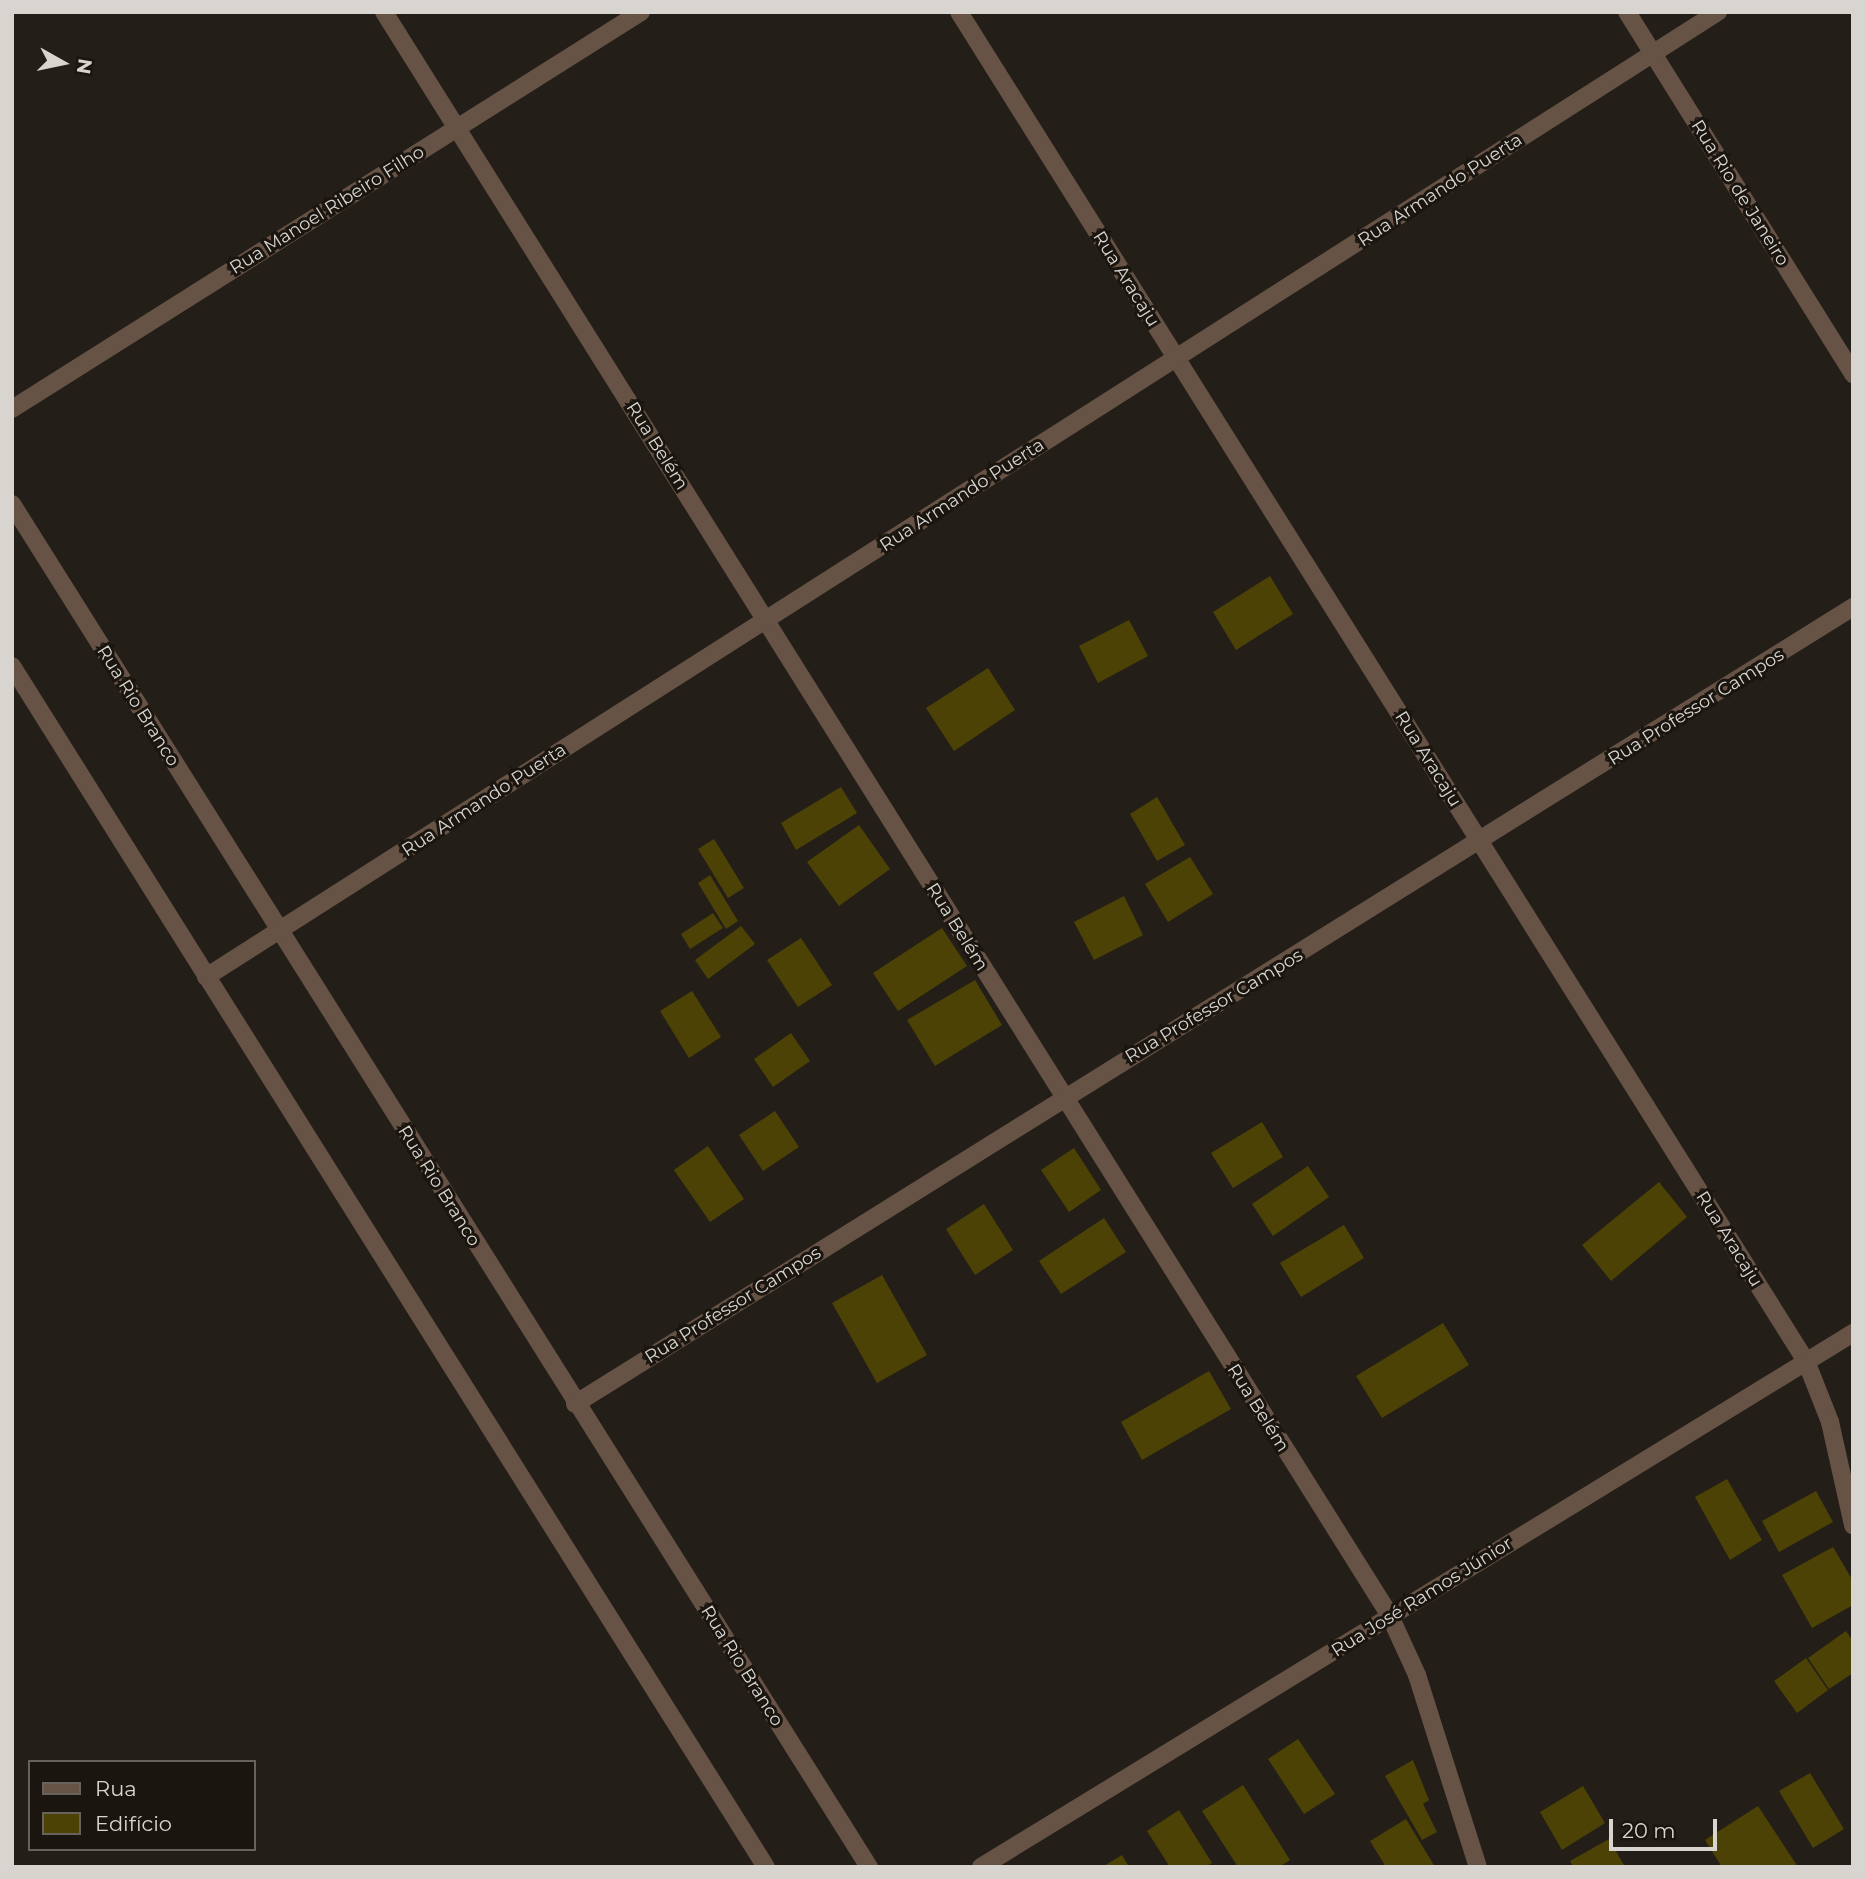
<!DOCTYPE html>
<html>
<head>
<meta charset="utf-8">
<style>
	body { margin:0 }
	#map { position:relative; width:1865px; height:1879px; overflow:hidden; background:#231f18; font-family:Montserrat,sans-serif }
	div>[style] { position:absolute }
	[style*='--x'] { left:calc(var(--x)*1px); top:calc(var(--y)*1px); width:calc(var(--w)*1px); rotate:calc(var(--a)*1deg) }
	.building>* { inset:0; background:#4d4205 }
	.minor>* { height:18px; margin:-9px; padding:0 9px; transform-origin:9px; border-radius:9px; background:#675346 }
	span { translate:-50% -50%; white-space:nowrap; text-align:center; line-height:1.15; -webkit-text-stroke:6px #1a150f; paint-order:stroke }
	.street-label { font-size:18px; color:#d8d5d0 }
	.frame { position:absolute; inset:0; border:14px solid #d8d5d0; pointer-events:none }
	.legend { position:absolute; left:28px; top:1760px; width:228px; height:91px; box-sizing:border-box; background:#1a150f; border:2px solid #66625c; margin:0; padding:9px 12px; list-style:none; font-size:21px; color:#d8d5d0 }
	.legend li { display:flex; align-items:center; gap:14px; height:35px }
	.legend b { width:35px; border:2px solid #66625c }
	.north { position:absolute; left:28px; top:28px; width:70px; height:70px; -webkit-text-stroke:5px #1a150f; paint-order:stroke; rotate:99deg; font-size:19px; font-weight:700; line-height:28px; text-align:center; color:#d8d5d0 }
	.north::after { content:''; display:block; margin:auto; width:24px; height:32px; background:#d8d5d0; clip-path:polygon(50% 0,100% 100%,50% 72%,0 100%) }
	.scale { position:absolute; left:1609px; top:1819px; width:108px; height:32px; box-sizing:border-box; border:4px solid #d8d5d0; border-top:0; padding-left:9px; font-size:21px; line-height:24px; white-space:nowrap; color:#d8d5d0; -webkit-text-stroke:5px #1a150f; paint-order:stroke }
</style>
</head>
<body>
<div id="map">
	<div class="building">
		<i style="clip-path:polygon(1270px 576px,1293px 614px,1236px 650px,1213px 612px)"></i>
		<i style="clip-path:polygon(1129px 620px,1148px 656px,1098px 683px,1079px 646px)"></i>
		<i style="clip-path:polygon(988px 668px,1015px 710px,954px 751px,926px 708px)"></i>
		<i style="clip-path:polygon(841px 787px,857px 813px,796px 850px,781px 823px)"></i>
		<i style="clip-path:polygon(1157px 797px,1185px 845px,1157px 861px,1130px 814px)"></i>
		<i style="clip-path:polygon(859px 825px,890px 869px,839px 906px,807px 862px)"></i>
		<i style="clip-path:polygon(714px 839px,744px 888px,728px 898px,698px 849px)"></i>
		<i style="clip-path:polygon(1190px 857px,1213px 894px,1168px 922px,1145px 884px)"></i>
		<i style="clip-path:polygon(710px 875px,738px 921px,726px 929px,698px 883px)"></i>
		<i style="clip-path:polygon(1124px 896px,1143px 935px,1094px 960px,1074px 922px)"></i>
		<i style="clip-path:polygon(713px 913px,723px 928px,690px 949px,681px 934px)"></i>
		<i style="clip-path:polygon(741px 926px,755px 944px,708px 979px,695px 960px)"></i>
		<i style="clip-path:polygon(942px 928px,967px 966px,898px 1011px,873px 973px)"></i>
		<i style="clip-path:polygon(801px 938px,832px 985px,798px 1007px,767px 960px)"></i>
		<i style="clip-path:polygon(975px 980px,1002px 1025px,935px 1066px,907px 1020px)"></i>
		<i style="clip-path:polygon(692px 991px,721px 1037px,689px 1058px,660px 1011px)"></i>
		<i style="clip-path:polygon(791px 1033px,810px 1061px,773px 1087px,754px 1059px)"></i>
		<i style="clip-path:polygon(775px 1111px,799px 1147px,763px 1171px,739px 1135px)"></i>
		<i style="clip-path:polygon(1262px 1122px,1283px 1157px,1233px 1188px,1211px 1153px)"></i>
		<i style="clip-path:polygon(708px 1146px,744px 1199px,710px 1222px,674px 1170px)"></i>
		<i style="clip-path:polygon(1074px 1148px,1101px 1190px,1069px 1212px,1041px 1170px)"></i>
		<i style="clip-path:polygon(1308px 1166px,1329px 1197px,1273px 1236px,1252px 1204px)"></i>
		<i style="clip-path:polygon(1659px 1182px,1687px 1217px,1611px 1281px,1582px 1245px)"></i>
		<i style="clip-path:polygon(984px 1204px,1013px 1250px,975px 1275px,946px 1229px)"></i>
		<i style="clip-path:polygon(1104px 1218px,1126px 1252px,1061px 1294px,1039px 1261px)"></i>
		<i style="clip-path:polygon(1344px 1225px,1364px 1258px,1301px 1297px,1280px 1263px)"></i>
		<i style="clip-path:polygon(882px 1275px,927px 1355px,877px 1383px,832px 1303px)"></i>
		<i style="clip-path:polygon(1443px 1323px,1469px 1365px,1382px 1418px,1356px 1376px)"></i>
		<i style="clip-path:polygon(1209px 1371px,1231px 1409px,1142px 1460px,1121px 1422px)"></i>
		<i style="clip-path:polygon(1727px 1479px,1762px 1540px,1730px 1560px,1695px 1497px)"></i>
		<i style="clip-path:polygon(1816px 1491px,1833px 1522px,1779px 1552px,1762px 1521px)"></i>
		<i style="clip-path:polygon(1833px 1547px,1853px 1581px,1853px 1605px,1812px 1628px,1782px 1575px)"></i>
		<i style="clip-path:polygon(1846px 1631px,1853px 1641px,1853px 1673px,1829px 1689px,1808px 1658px)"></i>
		<i style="clip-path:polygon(1806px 1658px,1828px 1690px,1797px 1713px,1774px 1681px)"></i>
		<i style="clip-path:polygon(1298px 1739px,1335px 1794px,1304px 1814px,1268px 1759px)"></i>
		<i style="clip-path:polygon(1413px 1760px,1429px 1800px,1423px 1804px,1437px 1832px,1422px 1840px,1385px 1776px)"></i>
		<i style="clip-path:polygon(1810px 1773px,1844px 1829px,1813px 1848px,1779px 1791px)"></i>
		<i style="clip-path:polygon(1243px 1785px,1290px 1860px,1279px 1867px,1238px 1867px,1202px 1811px)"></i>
		<i style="clip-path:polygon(1583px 1786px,1605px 1823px,1562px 1850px,1540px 1812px)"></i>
		<i style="clip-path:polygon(1758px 1806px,1798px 1867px,1722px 1867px,1705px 1840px)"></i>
		<i style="clip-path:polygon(1179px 1810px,1212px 1863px,1205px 1867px,1170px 1867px,1147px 1831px)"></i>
		<i style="clip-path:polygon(1406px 1819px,1435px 1867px,1386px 1867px,1370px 1841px)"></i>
		<i style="clip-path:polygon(1609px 1839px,1625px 1867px,1573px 1867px,1570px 1861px)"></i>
		<i style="clip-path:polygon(1122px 1855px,1129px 1867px,1102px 1867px)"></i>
	</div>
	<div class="minor">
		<i style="--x:384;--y:12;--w:1893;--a:57.9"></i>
		<i style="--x:1390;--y:1616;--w:65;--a:65.4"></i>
		<i style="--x:1417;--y:1675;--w:201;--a:72.4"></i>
		<i style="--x:959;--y:12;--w:1593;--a:57.88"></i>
		<i style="--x:1806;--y:1361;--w:66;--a:68.5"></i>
		<i style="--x:1830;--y:1422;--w:106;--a:77.4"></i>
		<i style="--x:1627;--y:12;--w:427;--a:58"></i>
		<i style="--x:12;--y:409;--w:744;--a:-32.26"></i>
		<i style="--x:12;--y:504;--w:1610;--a:57.84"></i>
		<i style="--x:12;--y:666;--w:1418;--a:57.88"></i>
		<i style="--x:206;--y:977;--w:1794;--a:-32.55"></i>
		<i style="--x:575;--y:1404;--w:1506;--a:-31.95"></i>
		<i style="--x:981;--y:1867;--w:1023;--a:-31.48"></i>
	</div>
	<div class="street-label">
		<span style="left:1440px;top:190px;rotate:-33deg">Rua Armando Puerta</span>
		<span style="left:1740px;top:193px;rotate:58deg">Rua Rio de Janeiro</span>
		<span style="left:327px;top:210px;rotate:-32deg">Rua Manoel Ribeiro Filho</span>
		<span style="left:1126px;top:279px;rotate:58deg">Rua Aracaju</span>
		<span style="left:657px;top:446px;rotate:58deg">Rua Belém</span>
		<span style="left:962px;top:495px;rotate:-33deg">Rua Armando Puerta</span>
		<span style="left:138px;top:706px;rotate:58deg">Rua Rio Branco</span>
		<span style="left:1696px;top:707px;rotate:-32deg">Rua Professor Campos</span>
		<span style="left:1428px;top:759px;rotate:58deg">Rua Aracaju</span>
		<span style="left:484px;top:800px;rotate:-33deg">Rua Armando Puerta</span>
		<span style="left:957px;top:927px;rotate:58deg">Rua Belém</span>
		<span style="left:1214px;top:1006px;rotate:-31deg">Rua Professor Campos</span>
		<span style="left:439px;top:1186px;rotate:58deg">Rua Rio Branco</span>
		<span style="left:1729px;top:1239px;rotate:58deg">Rua Aracaju</span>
		<span style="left:733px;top:1305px;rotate:-32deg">Rua Professor Campos</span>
		<span style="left:1258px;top:1408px;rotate:58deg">Rua Belém</span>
		<span style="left:1422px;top:1597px;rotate:-32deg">Rua José Ramos Júnior</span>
		<span style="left:742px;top:1666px;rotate:58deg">Rua Rio Branco</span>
	</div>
	<div class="frame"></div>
	<ul class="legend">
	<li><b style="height:9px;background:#675346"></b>Rua</li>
	<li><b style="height:19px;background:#4d4205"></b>Edifício</li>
	</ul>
	<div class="north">N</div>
	<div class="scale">20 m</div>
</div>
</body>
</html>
